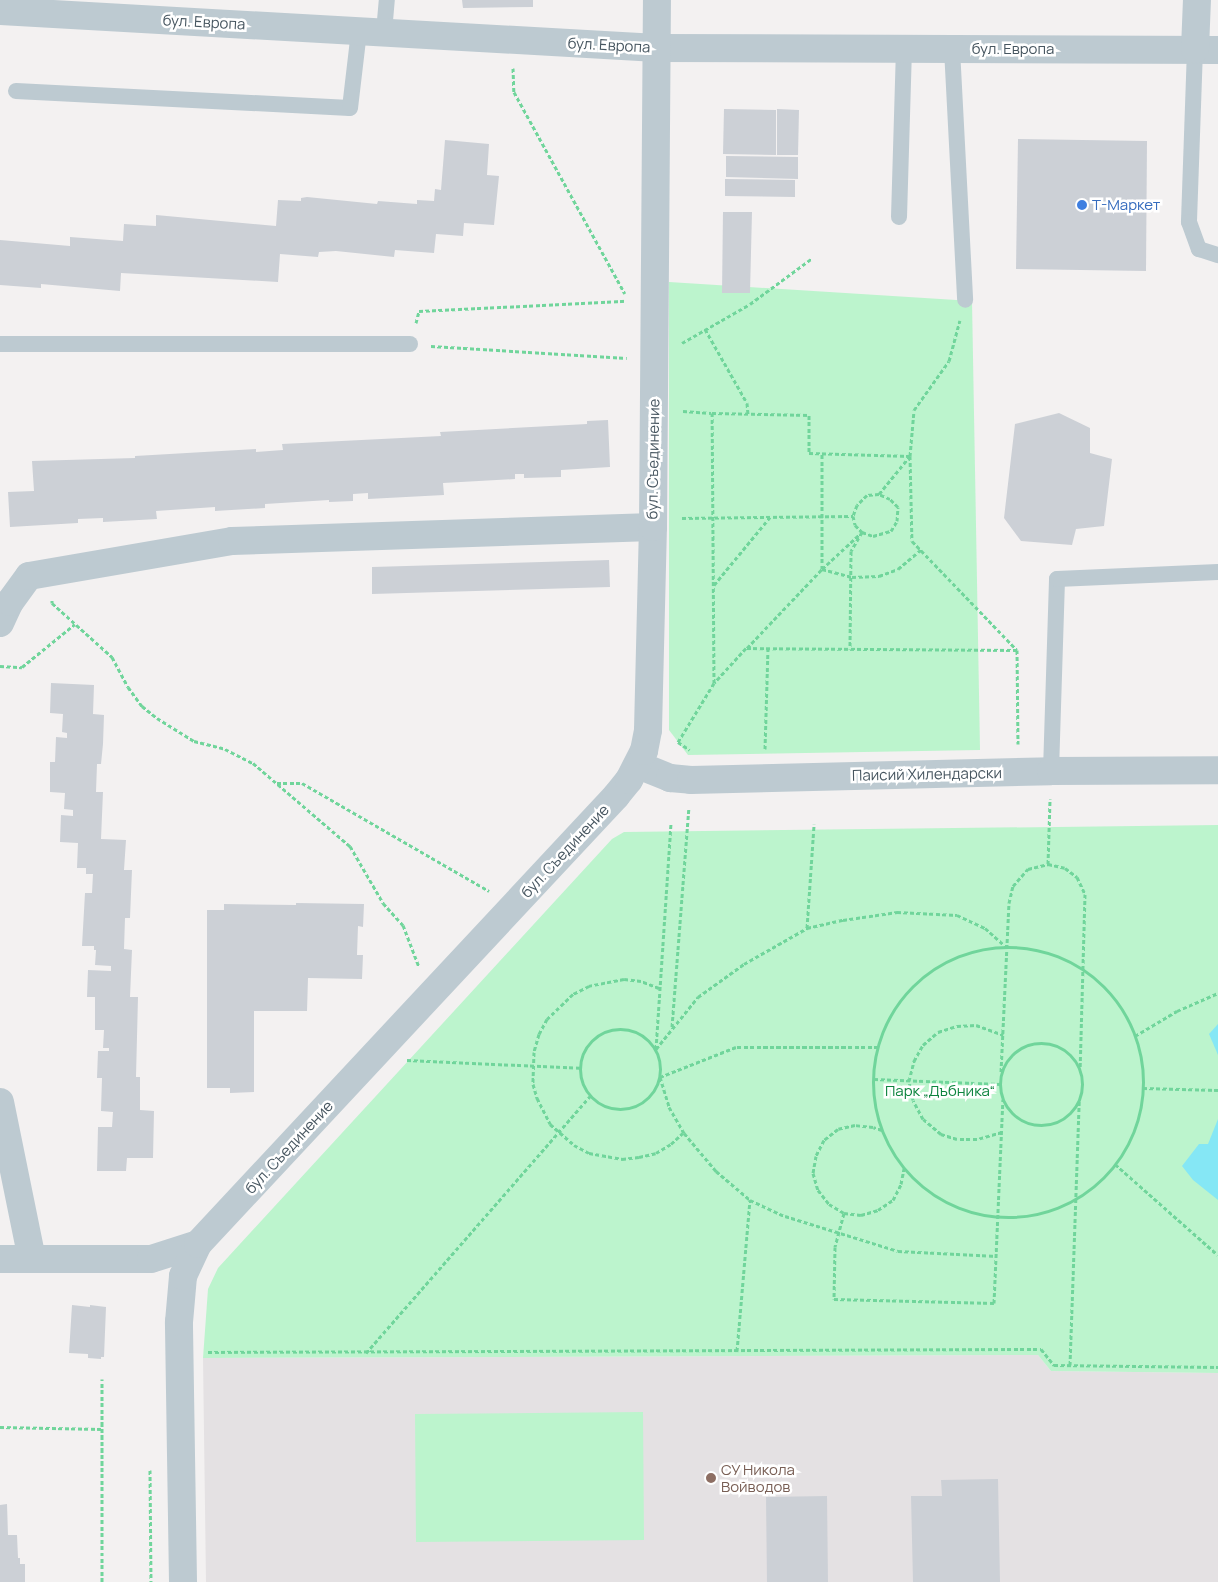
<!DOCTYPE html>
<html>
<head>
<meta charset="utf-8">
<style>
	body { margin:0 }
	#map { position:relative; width:1218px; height:1582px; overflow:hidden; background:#f3f1f1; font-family:Manrope,sans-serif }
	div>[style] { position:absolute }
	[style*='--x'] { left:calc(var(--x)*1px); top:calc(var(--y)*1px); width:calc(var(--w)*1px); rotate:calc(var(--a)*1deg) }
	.education>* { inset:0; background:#e4e1e3 }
	.green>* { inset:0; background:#bcf4cd }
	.water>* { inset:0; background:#85e7f5 }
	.building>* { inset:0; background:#ccd0d6 }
	.path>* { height:3px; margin-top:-1.5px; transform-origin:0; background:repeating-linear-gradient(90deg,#70d59b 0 4px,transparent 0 6.5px) }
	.path>.ring { margin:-1.5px; padding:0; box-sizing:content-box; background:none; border:3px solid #70d59b; border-radius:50% }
	.service>* { height:16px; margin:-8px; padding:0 8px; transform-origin:8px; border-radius:8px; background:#bdcad1 }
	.minor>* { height:28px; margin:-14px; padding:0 14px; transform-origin:14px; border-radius:14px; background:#bdcad1 }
	.dots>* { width:14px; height:14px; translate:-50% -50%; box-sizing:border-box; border:2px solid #fff; border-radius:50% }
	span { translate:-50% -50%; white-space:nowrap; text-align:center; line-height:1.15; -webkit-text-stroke:5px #fff; paint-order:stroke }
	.street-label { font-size:15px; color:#475660 }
	.shop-label { font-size:15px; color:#366cbe }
	.left { translate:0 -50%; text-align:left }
	.park-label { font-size:15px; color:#0e843f }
	.education-label { font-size:15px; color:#785e54 }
</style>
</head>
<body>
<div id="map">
	<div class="education">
		<i style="clip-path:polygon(1038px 1355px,1051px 1371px,1218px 1373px,1218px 1582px,206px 1582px,203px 1358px)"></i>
	</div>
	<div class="green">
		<i style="clip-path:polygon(669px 282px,972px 301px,980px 750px,688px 755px,669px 730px)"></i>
		<i style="clip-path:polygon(1218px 825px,1218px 1373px,1051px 1371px,1038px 1355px,203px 1358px,208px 1289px,218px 1268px,612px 839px,624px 832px)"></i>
		<i style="clip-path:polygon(643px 1412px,644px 1540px,416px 1542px,415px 1414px)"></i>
	</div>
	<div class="water">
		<i style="clip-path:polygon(1218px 1024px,1218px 1055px,1209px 1034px)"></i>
		<i style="clip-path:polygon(1218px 1119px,1218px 1200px,1193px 1180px,1182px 1166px,1199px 1144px,1208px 1144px)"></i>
	</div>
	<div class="building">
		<i style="clip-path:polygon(462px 0,533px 0,533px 7px,463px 8px)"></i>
		<i style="clip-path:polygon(724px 109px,776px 110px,776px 155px,723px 154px)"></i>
		<i style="clip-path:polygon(777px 109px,799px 110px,798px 155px,777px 155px)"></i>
		<i style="clip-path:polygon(1018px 139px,1147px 141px,1146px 271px,1016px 269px)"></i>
		<i style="clip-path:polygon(445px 140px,489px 144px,487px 175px,499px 176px,494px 225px,464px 223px,463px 236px,436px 234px,434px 253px,395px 250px,394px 257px,336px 251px,319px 252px,318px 257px,280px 254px,278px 282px,121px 273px,120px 291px,41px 284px,41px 288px,0 285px,0 240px,70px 246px,70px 237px,123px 241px,124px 224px,156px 226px,156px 215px,276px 226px,278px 200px,301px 201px,301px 198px,307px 197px,377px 204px,378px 201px,417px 204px,417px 200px,434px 201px,435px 189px,441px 190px)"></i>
		<i style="clip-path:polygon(726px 156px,798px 157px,798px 179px,726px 177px)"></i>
		<i style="clip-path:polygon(725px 179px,795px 180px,795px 197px,725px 196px)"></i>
		<i style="clip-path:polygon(723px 212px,752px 212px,750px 293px,722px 293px)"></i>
		<i style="clip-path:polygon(1059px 413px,1090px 428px,1090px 453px,1112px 459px,1104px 526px,1076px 529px,1072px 545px,1021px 541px,1004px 518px,1015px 424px)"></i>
		<i style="clip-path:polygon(608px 420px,610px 467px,561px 470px,561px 477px,524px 478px,524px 474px,515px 474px,515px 479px,443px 483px,444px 495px,368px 499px,368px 493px,353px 494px,353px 501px,329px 502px,329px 500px,265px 504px,265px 508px,215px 511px,215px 507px,156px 511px,157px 519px,103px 522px,103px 518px,78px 519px,78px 523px,10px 527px,8px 492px,34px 491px,32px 461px,135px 458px,135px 456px,256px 449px,256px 452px,283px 450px,282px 444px,441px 436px,440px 432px,587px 424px,587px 421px)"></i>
		<i style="clip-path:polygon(609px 560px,610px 587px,372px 594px,372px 567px)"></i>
		<i style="clip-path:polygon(51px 683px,94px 685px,93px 714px,104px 715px,103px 744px,101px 764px,97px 764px,96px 792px,103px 792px,101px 839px,126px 840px,124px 870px,132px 870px,130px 918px,125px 918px,124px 949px,132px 950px,130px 997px,138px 997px,136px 1077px,140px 1077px,140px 1110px,154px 1111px,153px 1158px,127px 1158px,126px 1171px,97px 1171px,98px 1127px,112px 1127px,113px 1112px,101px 1111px,102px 1078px,97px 1078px,98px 1051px,109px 1051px,109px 1048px,103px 1048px,104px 1030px,95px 1030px,95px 997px,87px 997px,88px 970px,111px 971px,111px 966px,95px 965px,96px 950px,94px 950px,94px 946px,82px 946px,85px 893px,92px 893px,93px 874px,86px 874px,86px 868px,77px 868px,78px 843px,60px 842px,61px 815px,73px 816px,73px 810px,64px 809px,65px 793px,50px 792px,50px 762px,55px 762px,56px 737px,67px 738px,67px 733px,62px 732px,63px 714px,50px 713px)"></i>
		<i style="clip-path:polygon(296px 903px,364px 904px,363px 927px,358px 926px,357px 955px,363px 955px,362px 979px,308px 978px,307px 1011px,254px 1011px,254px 1092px,230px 1093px,230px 1088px,207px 1088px,207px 910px,224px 910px,224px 904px,296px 905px)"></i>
		<i style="clip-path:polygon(72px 1305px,90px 1307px,90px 1305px,106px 1307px,104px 1357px,101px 1357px,101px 1359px,88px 1358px,88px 1354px,69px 1353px)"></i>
		<i style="clip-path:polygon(998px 1479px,1000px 1582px,913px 1582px,911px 1496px,942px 1496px,941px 1480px)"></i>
		<i style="clip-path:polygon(827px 1496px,828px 1582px,767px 1582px,766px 1497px)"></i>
		<i style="clip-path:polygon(7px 1504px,8px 1535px,17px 1535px,18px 1558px,20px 1558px,20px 1564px,25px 1564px,25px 1582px,0 1582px,0 1505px)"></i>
	</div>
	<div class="path">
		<i style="--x:513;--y:68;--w:24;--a:88"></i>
		<i style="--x:514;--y:92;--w:230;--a:61.2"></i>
		<i style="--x:416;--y:323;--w:12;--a:-76"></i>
		<i style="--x:419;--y:311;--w:208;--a:-2.8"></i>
		<i style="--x:705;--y:329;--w:85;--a:60.4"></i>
		<i style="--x:747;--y:403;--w:11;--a:85"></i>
		<i style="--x:682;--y:343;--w:78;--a:-29.8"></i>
		<i style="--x:750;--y:304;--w:76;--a:-36.4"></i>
		<i style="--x:431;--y:346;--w:196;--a:3.5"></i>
		<i style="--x:683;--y:411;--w:28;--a:4"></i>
		<i style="--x:879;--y:494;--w:49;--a:-50.8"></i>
		<i style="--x:910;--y:456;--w:46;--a:-85"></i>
		<i style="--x:914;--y:410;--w:60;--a:-54.5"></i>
		<i style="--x:949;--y:361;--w:42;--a:-75"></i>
		<i style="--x:682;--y:518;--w:171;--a:-0.7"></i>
		<i style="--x:853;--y:516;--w:9;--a:77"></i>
		<i style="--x:855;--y:525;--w:10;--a:45"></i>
		<i style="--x:862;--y:532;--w:12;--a:20"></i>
		<i style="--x:873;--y:536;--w:19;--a:-16"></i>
		<i style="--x:891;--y:531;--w:12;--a:-59"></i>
		<i style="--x:897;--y:521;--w:14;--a:-86"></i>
		<i style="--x:898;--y:507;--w:11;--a:-135"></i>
		<i style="--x:890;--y:499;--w:12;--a:-156"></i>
		<i style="--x:879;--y:494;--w:12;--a:175"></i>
		<i style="--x:867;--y:495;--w:14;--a:135"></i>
		<i style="--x:857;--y:505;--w:12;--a:110"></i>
		<i style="--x:822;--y:569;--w:54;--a:-42.8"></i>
		<i style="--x:862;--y:532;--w:22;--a:120"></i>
		<i style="--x:851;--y:551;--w:98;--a:90.6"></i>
		<i style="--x:822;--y:569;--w:31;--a:15"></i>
		<i style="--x:852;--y:577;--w:27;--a:-2"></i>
		<i style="--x:879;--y:576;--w:20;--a:-20"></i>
		<i style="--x:898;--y:569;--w:30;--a:-40"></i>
		<i style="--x:714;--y:585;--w:88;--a:-50.5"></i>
		<i style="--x:52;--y:600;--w:3;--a:90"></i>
		<i style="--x:52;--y:603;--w:81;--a:42"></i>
		<i style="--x:112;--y:657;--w:34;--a:62"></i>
		<i style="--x:128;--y:687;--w:24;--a:54"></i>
		<i style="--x:142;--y:706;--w:19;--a:39"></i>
		<i style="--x:157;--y:718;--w:44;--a:31.9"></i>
		<i style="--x:194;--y:741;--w:32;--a:14"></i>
		<i style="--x:225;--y:749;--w:31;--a:27"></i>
		<i style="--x:253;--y:763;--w:128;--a:40.6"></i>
		<i style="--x:350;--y:846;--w:66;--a:59.9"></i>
		<i style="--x:383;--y:903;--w:30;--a:48"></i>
		<i style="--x:403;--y:925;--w:45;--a:69.1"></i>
		<i style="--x:747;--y:648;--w:109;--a:-46.5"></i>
		<i style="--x:822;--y:569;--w:115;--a:-90"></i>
		<i style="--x:1017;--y:650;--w:94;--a:89.4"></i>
		<i style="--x:0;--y:666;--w:22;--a:3"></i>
		<i style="--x:22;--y:667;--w:68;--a:-39.1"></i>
		<i style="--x:678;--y:742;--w:69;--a:-58.6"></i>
		<i style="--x:714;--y:683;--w:270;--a:-90.4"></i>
		<i style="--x:712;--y:413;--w:97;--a:1.2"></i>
		<i style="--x:809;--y:415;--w:38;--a:90"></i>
		<i style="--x:809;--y:453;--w:101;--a:1.7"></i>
		<i style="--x:910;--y:456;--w:85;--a:88.7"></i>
		<i style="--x:912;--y:541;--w:151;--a:46.1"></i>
		<i style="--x:1017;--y:650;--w:271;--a:-179.6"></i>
		<i style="--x:746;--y:648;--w:47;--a:132.4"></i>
		<i style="--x:678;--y:742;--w:14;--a:34"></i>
		<i style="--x:765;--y:749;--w:100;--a:-88.3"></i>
		<i style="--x:277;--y:783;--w:25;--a:0"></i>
		<i style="--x:302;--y:783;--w:216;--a:30"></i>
		<i style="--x:1048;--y:864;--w:65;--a:-88.2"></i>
		<i style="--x:807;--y:928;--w:104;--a:-86.1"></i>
		<i class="ring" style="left:873px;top:947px;width:267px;height:267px"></i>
		<i style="--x:659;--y:988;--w:19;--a:-159"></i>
		<i style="--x:641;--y:981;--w:17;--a:-173"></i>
		<i style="--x:624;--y:979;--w:36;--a:169"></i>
		<i style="--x:589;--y:986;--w:18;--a:153"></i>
		<i style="--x:573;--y:994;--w:36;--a:136"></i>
		<i style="--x:547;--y:1019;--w:17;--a:118"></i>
		<i style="--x:539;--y:1034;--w:19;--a:106"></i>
		<i style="--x:534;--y:1052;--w:32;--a:92"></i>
		<i style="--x:533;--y:1084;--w:15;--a:74"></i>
		<i style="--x:537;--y:1098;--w:29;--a:63"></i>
		<i style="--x:550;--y:1124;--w:32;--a:41"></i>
		<i style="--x:574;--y:1145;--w:17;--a:28"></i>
		<i style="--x:589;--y:1153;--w:34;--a:10"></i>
		<i style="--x:622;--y:1159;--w:17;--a:-7"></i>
		<i style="--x:639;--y:1157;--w:17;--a:-13"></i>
		<i style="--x:656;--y:1153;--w:17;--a:-31"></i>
		<i style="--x:671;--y:1144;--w:16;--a:-43"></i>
		<i style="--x:672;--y:1027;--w:221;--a:-85.6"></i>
		<i class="ring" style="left:580px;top:1029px;width:77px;height:77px"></i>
		<i style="--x:1135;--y:1036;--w:49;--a:-30.8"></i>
		<i style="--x:1177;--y:1011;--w:45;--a:-23.7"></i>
		<i class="ring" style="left:1000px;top:1043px;width:79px;height:79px"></i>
		<i style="--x:878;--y:1047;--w:142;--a:180"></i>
		<i style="--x:736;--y:1047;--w:82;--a:158.5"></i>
		<i style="--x:660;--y:1077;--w:31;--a:73"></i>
		<i style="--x:669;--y:1107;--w:30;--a:60"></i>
		<i style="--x:684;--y:1133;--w:50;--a:49.9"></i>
		<i style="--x:716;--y:1171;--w:45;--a:40.5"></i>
		<i style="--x:750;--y:1200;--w:38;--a:25"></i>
		<i style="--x:785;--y:1216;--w:118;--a:17.2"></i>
		<i style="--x:898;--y:1251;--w:99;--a:2.9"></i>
		<i style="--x:656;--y:1049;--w:67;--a:-51.1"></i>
		<i style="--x:698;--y:997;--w:57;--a:-35.7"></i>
		<i style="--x:744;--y:964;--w:73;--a:-29.7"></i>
		<i style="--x:807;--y:928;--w:37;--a:-13"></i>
		<i style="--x:843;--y:920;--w:55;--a:-8.4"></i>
		<i style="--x:897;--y:912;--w:60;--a:2.9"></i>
		<i style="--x:957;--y:915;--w:31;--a:25"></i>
		<i style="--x:985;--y:928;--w:28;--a:42"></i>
		<i style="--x:656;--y:1049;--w:225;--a:-86.2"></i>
		<i style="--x:407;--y:1060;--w:173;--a:2.6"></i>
		<i style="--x:1001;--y:1072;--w:169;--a:-87.3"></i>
		<i style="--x:1009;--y:903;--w:17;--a:-77"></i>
		<i style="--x:1013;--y:886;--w:23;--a:-49"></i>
		<i style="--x:1028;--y:869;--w:21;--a:-14"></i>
		<i style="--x:1048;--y:864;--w:17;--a:13"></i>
		<i style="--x:1065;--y:868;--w:15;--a:37"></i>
		<i style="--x:1077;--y:877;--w:19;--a:65"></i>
		<i style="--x:1085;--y:894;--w:174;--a:91.6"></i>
		<i style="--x:874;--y:1079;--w:126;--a:2.3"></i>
		<i style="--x:1143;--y:1088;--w:75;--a:1.5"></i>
		<i style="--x:882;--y:1130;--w:9;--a:-162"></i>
		<i style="--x:873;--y:1127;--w:18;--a:-174"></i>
		<i style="--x:855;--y:1125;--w:17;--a:167"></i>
		<i style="--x:838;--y:1129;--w:18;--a:142"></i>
		<i style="--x:824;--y:1140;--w:18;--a:117"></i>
		<i style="--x:816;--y:1156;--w:17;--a:100"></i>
		<i style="--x:813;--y:1173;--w:18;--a:74"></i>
		<i style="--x:818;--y:1190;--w:18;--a:52"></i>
		<i style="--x:829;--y:1204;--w:17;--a:31"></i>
		<i style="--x:844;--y:1213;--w:17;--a:7"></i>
		<i style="--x:861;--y:1215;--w:18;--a:-16"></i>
		<i style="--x:878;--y:1210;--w:18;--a:-34"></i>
		<i style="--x:893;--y:1200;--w:18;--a:-63"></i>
		<i style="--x:901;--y:1184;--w:16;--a:-79"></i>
		<i style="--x:1002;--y:1132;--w:26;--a:164"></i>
		<i style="--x:977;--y:1139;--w:20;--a:180"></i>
		<i style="--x:957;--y:1139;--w:17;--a:-163"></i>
		<i style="--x:941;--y:1134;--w:23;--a:-140"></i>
		<i style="--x:923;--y:1119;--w:21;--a:-118"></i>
		<i style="--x:913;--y:1100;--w:19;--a:-102"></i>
		<i style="--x:909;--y:1081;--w:21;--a:-76"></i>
		<i style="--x:914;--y:1061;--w:18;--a:-61"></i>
		<i style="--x:923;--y:1045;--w:20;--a:-41"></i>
		<i style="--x:938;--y:1032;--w:20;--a:-18"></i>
		<i style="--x:957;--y:1026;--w:19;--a:-3"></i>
		<i style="--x:976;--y:1025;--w:29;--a:20"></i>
		<i style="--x:1115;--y:1164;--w:137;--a:41.5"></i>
		<i style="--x:844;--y:1213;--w:35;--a:105"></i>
		<i style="--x:835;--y:1247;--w:52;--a:91.1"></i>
		<i style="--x:834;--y:1299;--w:160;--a:1.4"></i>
		<i style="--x:994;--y:1303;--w:204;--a:-87.5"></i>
		<i style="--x:737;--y:1351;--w:152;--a:-85.1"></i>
		<i style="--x:208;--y:1352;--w:833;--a:-0.21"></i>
		<i style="--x:1041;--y:1349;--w:21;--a:51"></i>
		<i style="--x:1054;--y:1365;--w:164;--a:0.7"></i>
		<i style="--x:366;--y:1353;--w:341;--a:-48.9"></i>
		<i style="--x:1070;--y:1365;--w:264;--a:-88"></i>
		<i style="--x:0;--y:1427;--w:102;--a:1.1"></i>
		<i style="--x:150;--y:1470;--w:112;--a:89.5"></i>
		<i style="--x:102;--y:1582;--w:203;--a:-90"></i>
	</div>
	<div class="service">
		<i style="--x:384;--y:32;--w:32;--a:-85"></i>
		<i style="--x:952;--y:49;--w:251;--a:87"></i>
		<i style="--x:1195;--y:49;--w:173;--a:92"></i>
		<i style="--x:1189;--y:222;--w:29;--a:70"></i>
		<i style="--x:1199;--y:249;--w:20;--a:18"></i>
		<i style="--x:16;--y:91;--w:334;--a:2.9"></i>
		<i style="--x:350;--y:108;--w:78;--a:-83.3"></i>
		<i style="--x:899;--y:217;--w:168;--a:-88.3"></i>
		<i style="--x:0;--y:344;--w:410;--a:0"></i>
		<i style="--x:1051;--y:771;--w:192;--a:-88.2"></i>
		<i style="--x:1057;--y:579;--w:161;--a:-2.5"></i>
	</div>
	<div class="minor">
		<i style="--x:0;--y:11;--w:658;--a:3.22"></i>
		<i style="--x:657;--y:48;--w:561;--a:0.2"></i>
		<i style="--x:1195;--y:49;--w:49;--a:-87.7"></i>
		<i style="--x:0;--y:623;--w:23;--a:-65"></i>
		<i style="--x:10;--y:602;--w:32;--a:-54"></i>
		<i style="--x:29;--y:576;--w:206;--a:-9.8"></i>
		<i style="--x:232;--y:541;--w:421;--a:-1.9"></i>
		<i style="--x:638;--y:765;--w:35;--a:22"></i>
		<i style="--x:670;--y:778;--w:21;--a:5"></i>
		<i style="--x:691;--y:780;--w:360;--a:-1.4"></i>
		<i style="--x:1051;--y:771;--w:167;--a:-0.3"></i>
		<i style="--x:0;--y:1102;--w:160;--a:78.5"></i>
		<i style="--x:0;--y:1259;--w:151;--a:0"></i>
		<i style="--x:151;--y:1259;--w:49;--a:-17.7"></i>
		<i style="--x:183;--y:1582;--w:260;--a:-90.9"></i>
		<i style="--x:179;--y:1322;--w:46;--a:-85"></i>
		<i style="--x:183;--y:1276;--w:35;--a:-65"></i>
		<i style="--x:198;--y:1244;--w:613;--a:-46.98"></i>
		<i style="--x:616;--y:796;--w:21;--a:-51"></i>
		<i style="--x:629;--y:780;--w:33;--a:-63"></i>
		<i style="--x:644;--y:751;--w:21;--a:-79"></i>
		<i style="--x:648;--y:730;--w:203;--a:-88.6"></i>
		<i style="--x:653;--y:527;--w:527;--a:-89.57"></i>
	</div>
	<div class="dots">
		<i style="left:1082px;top:205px;background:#3f7fe0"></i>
		<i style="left:711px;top:1478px;background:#8d6e63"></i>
	</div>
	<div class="street-label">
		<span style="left:204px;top:22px;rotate:3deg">бул. Европа</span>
		<span style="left:609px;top:45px;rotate:3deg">бул. Европа</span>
		<span style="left:1013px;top:49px">бул. Европа</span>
		<span style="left:653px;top:459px;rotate:-89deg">бул. Съединение</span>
		<span style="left:927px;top:774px;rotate:-1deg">Паисий Хилендарски</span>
		<span style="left:565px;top:851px;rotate:-47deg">бул. Съединение</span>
		<span style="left:289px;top:1147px;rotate:-47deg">бул. Съединение</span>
	</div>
	<div class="shop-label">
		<span class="left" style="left:1092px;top:205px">Т-Маркет</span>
	</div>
	<div class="park-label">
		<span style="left:940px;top:1091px">Парк „Дъбника“</span>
	</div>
	<div class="education-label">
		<span class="left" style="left:721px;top:1478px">СУ Никола<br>Войводов</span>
	</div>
</div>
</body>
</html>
